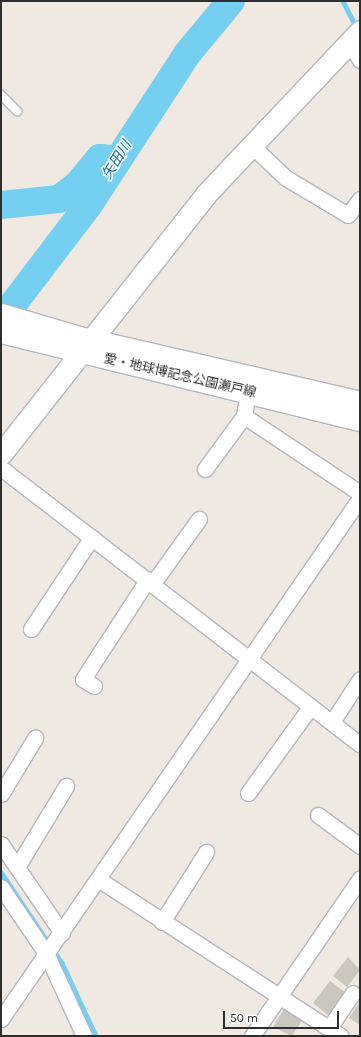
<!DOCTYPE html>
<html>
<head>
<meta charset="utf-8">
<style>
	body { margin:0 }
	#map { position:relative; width:361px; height:1037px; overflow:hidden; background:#efe9e1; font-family:Karla,"Noto Sans JP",sans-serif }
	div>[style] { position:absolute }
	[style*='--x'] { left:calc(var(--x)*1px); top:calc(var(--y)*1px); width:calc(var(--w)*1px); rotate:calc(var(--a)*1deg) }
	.stream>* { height:4.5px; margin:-2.25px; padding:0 2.25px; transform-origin:2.25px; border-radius:2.25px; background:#75cff0 }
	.river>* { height:28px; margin:-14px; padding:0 14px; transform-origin:14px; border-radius:14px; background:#75cff0 }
	.building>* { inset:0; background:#cbc7bf }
	.roads { filter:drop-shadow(1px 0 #b4b7c1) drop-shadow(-1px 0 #b4b7c1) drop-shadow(0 1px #b4b7c1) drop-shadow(0 -1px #b4b7c1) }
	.lane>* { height:8px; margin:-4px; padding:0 4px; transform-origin:4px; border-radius:4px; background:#fff }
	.street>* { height:15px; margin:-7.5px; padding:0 7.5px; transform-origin:7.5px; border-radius:7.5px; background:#fff }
	.secondary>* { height:21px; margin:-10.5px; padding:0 10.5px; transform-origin:10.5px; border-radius:10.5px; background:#fff }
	span { translate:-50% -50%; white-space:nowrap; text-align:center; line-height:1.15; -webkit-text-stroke:3px #fff; paint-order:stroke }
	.street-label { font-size:13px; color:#2e2e2e }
	.water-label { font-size:14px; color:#0d6fa3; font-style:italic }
	.frame { position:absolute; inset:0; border:2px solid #2e2e2e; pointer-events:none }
	.scale { position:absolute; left:223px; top:1011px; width:116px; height:18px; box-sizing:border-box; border:2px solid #2e2e2e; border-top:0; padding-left:5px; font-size:12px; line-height:14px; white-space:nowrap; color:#2e2e2e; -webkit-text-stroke:3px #fff; paint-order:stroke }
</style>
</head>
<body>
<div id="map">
	<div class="stream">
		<i style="--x:343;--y:1;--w:29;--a:63"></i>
		<i style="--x:1;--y:872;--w:110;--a:56.2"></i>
		<i style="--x:62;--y:963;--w:81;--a:65"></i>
	</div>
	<div class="river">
		<i style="--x:1;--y:205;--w:58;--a:-5.9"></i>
		<i style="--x:59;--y:199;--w:24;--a:-38"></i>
		<i style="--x:78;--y:184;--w:34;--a:-50"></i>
		<i style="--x:100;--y:158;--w:12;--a:5"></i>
		<i style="--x:1;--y:320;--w:143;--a:-52.7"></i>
		<i style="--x:88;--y:206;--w:181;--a:-56.9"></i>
		<i style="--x:187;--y:54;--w:69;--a:-50.3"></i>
	</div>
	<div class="building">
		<i style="clip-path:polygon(348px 957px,360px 970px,347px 987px,333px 976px)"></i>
		<i style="clip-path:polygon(330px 981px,345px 992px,328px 1015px,313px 1003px)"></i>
		<i style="clip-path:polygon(360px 1002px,360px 1025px,349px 1018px)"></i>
		<i style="clip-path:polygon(285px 1007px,303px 1019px,292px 1036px,273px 1027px)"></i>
	</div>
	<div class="roads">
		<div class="lane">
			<i style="--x:1;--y:95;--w:23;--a:45"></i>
		</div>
		<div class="street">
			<i style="--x:349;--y:41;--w:22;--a:60"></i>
			<i style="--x:251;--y:145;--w:48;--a:43.3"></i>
			<i style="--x:286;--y:178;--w:72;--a:30.8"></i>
			<i style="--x:348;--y:215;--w:20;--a:-53"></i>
			<i style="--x:248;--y:391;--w:25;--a:99"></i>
			<i style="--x:244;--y:416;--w:139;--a:33.6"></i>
			<i style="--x:1;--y:468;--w:453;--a:37.6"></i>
			<i style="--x:205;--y:469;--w:66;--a:-53.7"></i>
			<i style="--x:153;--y:583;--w:79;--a:-54.3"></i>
			<i style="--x:31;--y:629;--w:110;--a:-56.5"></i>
			<i style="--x:94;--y:686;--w:13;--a:-148"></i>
			<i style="--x:83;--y:679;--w:119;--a:-57"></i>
			<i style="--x:332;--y:722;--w:51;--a:-56.9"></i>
			<i style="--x:248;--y:793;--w:107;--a:-54.1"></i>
			<i style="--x:1;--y:794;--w:66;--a:-58.7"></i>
			<i style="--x:318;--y:815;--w:52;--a:36.4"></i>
			<i style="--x:1;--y:844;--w:108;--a:55.6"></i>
			<i style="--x:17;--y:867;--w:95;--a:-58.8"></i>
			<i style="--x:98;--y:879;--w:289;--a:32.9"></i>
			<i style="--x:1;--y:887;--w:82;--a:55.9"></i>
			<i style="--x:47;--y:955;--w:89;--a:65.4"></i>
			<i style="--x:162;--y:922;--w:83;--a:-57.8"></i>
			<i style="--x:1;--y:1019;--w:633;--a:-55.43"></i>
			<i style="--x:329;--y:1028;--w:42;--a:-55.6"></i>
			<i style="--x:252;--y:1036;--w:191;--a:-55.6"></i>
		</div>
		<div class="secondary">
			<i style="--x:1;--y:314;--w:81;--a:16.4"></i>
			<i style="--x:79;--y:337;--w:288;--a:13"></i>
			<i style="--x:1;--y:332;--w:370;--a:13.8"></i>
			<i style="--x:1;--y:454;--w:331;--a:-51.7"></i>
			<i style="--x:206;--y:194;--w:224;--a:-46.6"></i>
		</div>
	</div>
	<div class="street-label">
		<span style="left:180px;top:376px;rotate:13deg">愛・地球博記念公園瀬戸線</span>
	</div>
	<div class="water-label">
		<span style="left:117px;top:160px;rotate:-58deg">矢田川</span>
	</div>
	<div class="frame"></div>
	<div class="scale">50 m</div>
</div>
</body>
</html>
